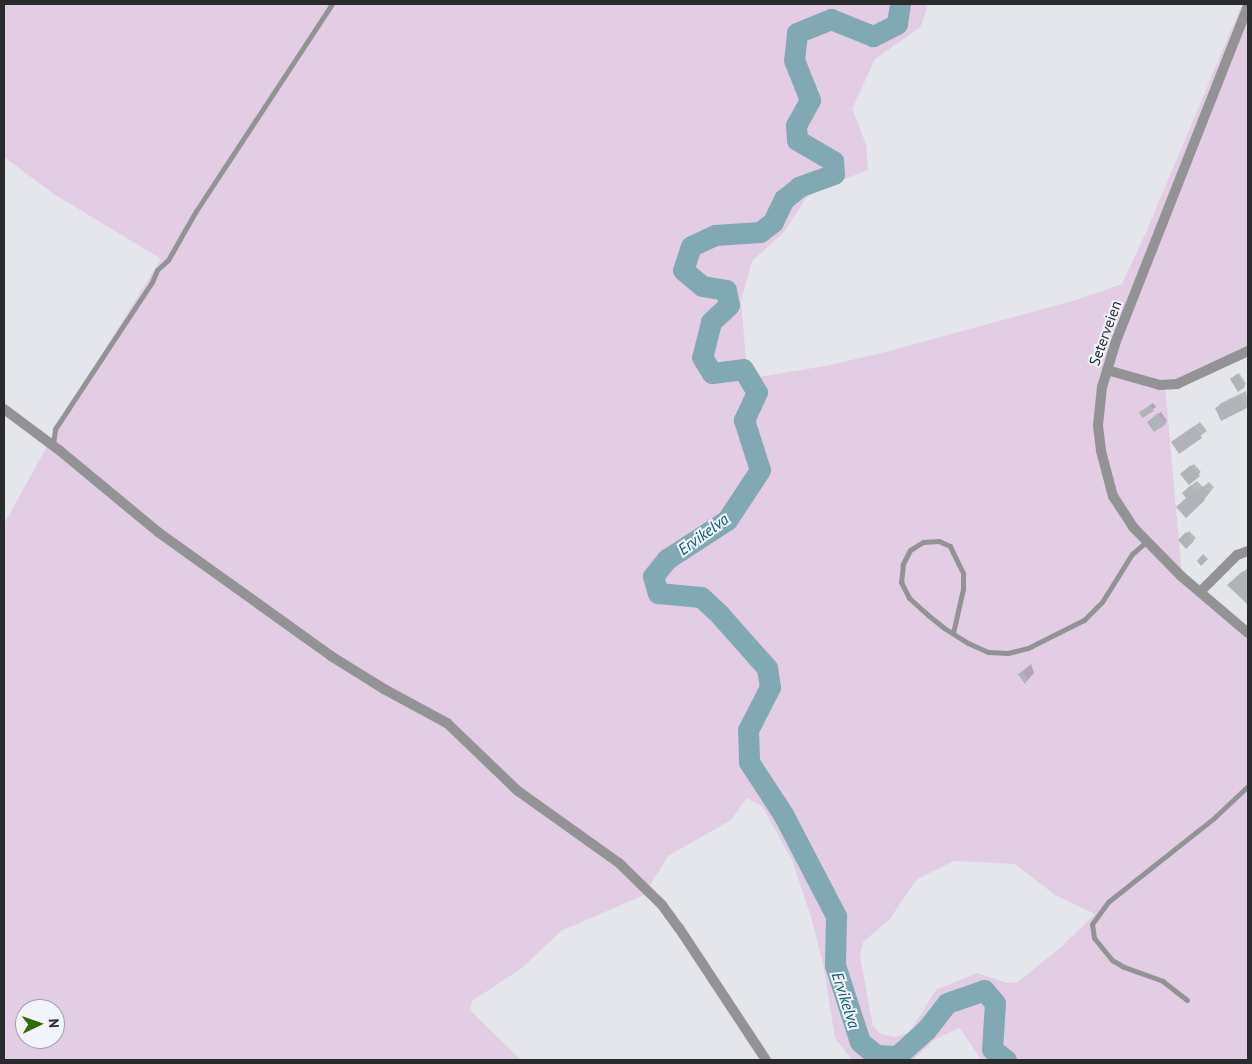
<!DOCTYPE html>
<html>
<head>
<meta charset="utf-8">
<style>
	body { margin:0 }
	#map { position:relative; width:1252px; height:1064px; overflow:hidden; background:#e4e6ec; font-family:"PT Sans",sans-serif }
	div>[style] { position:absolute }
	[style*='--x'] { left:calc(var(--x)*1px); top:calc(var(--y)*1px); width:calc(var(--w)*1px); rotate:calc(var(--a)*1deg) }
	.green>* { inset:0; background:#e2cde5 }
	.shadow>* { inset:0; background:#0003 }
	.river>* { height:21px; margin:-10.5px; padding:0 10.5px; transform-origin:10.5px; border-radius:10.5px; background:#81a9b4 }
	.building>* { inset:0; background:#afb4b8 }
	.lane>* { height:5px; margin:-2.5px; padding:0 2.5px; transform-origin:2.5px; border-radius:2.5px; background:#939395 }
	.street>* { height:10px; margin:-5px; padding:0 5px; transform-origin:5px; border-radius:5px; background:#939395 }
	span { translate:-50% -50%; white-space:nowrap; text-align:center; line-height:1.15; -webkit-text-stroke:4px #f1f4fa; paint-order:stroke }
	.street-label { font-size:15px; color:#2a2b2d }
	.water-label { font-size:16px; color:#095e6f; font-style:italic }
	.frame { position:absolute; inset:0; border:5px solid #2a2b2d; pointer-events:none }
	.north { position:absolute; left:15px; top:999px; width:50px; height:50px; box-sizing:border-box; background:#f1f4fa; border:1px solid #a1a4a8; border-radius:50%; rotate:87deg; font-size:14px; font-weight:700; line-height:20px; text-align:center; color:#2a2b2d }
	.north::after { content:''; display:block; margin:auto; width:18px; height:22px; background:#2e6c00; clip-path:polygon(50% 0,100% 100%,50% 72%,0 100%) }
</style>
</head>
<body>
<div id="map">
	<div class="green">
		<i style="clip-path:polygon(evenodd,4px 4px,928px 4px,921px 27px,875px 59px,852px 109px,866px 144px,868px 170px,821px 188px,807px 197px,784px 232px,752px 261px,741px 301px,746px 359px,753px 374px,759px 377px,825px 366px,882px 353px,1076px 300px,1122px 284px,1147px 230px,1242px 4px,1248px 4px,1248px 352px,1165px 386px,1182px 575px,1248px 635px,1248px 1060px,981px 1060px,960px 1028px,934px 1040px,913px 1060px,852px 1060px,835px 1038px,823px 963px,811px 917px,792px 860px,762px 806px,747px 798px,731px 820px,668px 856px,644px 895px,561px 931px,522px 968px,472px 1001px,470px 1010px,521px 1060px,4px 1060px,4px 524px,67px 410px,161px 259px,54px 194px,4px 157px,4px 4px,954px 861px,1015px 864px,1055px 895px,1095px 914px,1060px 948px,1018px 982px,1007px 983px,977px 973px,936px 990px,909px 1033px,895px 1037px,881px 1034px,873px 1026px,868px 1000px,860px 956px,863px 942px,889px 920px,917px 879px,954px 861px,4px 4px,25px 1009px,55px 1009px,55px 1039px,25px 1039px,25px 1009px)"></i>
	</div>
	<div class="shadow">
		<i style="clip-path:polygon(1239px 373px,1246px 384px,1244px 386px,1231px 379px)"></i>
		<i style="clip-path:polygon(1246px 391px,1248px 405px,1246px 407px,1216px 408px,1221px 403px)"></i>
		<i style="clip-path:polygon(1153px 403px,1156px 407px,1143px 416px,1143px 410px)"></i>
		<i style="clip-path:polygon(1161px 412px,1167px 421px,1165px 423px,1150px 420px)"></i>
		<i style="clip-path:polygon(1200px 422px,1207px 431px,1179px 452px,1172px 442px)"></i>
		<i style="clip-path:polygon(1194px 464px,1201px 472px,1189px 483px,1182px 474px)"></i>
		<i style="clip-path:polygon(1197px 481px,1203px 487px,1209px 482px,1214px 487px,1204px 500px,1188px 488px)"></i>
		<i style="clip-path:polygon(1189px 531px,1196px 538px,1186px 547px,1180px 540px)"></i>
		<i style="clip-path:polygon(1248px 568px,1248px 603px,1234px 580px)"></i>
		<i style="clip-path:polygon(1031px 664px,1034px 673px,1027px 681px,1023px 681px,1019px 674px)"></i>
	</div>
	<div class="river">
		<i style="--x:900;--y:4;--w:20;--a:99"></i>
		<i style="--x:897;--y:24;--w:27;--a:153"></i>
		<i style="--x:873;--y:36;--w:45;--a:-158"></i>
		<i style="--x:831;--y:19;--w:37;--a:158"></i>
		<i style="--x:797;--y:33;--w:27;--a:96"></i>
		<i style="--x:794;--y:60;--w:43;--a:68.2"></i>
		<i style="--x:810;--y:100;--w:29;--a:119"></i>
		<i style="--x:796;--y:125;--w:15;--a:86"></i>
		<i style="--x:797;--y:140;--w:42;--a:30.3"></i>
		<i style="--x:833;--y:161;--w:13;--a:86"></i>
		<i style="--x:834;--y:174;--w:37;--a:160"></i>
		<i style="--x:799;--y:187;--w:19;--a:141"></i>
		<i style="--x:784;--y:199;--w:25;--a:116"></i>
		<i style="--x:773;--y:222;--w:16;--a:142"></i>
		<i style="--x:760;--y:232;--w:45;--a:176.2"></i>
		<i style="--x:715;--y:235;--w:26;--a:155"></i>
		<i style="--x:691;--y:246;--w:25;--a:108"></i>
		<i style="--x:683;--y:270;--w:25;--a:40"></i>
		<i style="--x:702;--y:286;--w:24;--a:9"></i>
		<i style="--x:726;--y:290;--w:15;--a:79"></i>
		<i style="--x:729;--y:305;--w:25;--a:137"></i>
		<i style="--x:711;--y:322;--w:36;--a:104"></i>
		<i style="--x:702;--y:357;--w:19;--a:58"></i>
		<i style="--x:712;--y:373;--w:31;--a:-7"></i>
		<i style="--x:743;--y:369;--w:27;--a:59"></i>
		<i style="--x:757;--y:392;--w:31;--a:115"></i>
		<i style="--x:744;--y:420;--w:52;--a:72.3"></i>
		<i style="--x:760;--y:470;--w:60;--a:123.4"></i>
		<i style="--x:727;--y:520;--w:72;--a:147"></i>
		<i style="--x:667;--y:559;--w:22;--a:129"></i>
		<i style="--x:653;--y:576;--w:18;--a:74"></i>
		<i style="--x:658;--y:593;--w:43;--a:5.3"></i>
		<i style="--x:701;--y:597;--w:26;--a:43"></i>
		<i style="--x:720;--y:615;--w:71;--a:48.4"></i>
		<i style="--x:767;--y:668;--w:19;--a:81"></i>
		<i style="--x:770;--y:687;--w:48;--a:117.1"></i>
		<i style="--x:748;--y:730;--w:32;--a:88"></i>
		<i style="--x:749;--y:762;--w:62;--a:56.8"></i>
		<i style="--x:783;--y:814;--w:115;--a:62.5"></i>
		<i style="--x:836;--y:916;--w:49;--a:91.2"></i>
		<i style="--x:835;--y:965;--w:81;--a:72"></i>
		<i style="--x:860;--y:1042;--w:21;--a:39"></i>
		<i style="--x:876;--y:1055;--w:21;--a:3"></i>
		<i style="--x:897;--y:1056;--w:39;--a:-42"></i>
		<i style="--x:926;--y:1030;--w:34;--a:-52"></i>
		<i style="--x:947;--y:1003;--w:39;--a:-19"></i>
		<i style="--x:984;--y:990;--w:17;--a:50"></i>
		<i style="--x:995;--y:1003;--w:46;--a:93.7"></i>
		<i style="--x:992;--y:1049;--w:18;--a:38"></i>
	</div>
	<div class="building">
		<i style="clip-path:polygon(1237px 374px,1245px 387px,1238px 392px,1230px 379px)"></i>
		<i style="clip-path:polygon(1241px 396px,1247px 408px,1221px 421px,1215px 408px)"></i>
		<i style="clip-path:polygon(1151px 405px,1154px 411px,1142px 418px,1139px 412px)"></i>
		<i style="clip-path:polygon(1158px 413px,1166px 424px,1154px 432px,1147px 422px)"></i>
		<i style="clip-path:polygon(1194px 426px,1202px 438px,1179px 454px,1171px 442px)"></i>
		<i style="clip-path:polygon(1191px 465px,1200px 476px,1189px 485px,1180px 474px)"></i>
		<i style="clip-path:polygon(1191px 485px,1197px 491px,1203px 486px,1209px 493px,1203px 498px,1205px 500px,1186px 518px,1176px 507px,1186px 498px,1182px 493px)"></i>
		<i style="clip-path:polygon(1186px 532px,1194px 541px,1186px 549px,1178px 540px)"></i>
		<i style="clip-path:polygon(1203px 554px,1208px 559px,1201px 566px,1197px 561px)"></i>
		<i style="clip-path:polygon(1243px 571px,1248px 576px,1248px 605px,1227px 585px)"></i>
		<i style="clip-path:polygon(1023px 671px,1027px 679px,1025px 684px,1018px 674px)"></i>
	</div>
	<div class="lane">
		<i style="--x:53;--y:444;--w:15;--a:-82"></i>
		<i style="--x:55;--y:429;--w:176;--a:-56.6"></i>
		<i style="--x:152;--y:282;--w:13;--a:-67"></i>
		<i style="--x:157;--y:270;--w:15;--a:-42"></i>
		<i style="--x:168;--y:260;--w:56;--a:-60.3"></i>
		<i style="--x:196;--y:211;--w:248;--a:-56.7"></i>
		<i style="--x:953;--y:633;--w:45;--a:-77.2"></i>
		<i style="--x:963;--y:589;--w:16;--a:-90"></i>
		<i style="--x:963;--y:573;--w:30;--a:-116"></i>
		<i style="--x:950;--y:546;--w:12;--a:-156"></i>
		<i style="--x:939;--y:541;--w:16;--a:176"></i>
		<i style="--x:923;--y:542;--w:15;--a:148"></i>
		<i style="--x:910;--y:550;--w:16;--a:117"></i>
		<i style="--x:903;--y:564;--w:18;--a:96"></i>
		<i style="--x:901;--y:582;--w:18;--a:63"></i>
		<i style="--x:909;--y:598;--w:25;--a:42"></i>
		<i style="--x:928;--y:615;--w:21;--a:39"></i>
		<i style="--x:944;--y:628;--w:28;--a:32"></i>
		<i style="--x:968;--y:643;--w:22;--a:24"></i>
		<i style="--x:988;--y:652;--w:20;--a:3"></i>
		<i style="--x:1008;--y:653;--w:21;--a:-14"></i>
		<i style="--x:1028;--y:648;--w:63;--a:-26.6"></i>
		<i style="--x:1084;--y:620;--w:25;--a:-45"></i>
		<i style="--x:1102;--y:602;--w:57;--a:-58"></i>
		<i style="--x:1132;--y:554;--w:20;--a:-41"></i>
		<i style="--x:1187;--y:1000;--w:31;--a:-142"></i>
		<i style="--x:1163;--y:981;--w:41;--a:-160.3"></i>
		<i style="--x:1124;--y:967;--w:14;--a:-150"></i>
		<i style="--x:1112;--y:960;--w:28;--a:-129"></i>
		<i style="--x:1094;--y:938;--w:14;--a:-98"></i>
		<i style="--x:1092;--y:924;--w:27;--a:-54"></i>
		<i style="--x:1108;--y:902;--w:135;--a:-38.4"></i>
		<i style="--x:1214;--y:818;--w:47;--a:-43.3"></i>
	</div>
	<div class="street">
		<i style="--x:1248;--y:6;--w:360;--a:111.5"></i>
		<i style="--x:1116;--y:341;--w:48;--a:106.9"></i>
		<i style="--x:1102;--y:387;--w:39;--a:96"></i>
		<i style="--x:1098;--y:426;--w:25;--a:83"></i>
		<i style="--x:1101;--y:451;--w:47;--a:75.1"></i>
		<i style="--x:1113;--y:496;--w:37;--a:57"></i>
		<i style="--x:1133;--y:527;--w:69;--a:45.6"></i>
		<i style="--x:1181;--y:576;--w:88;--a:40.4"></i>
		<i style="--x:1107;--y:370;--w:55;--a:15.8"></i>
		<i style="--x:1160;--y:385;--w:17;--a:-3"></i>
		<i style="--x:1177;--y:384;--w:78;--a:-24.9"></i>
		<i style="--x:4;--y:409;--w:69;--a:36.7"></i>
		<i style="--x:59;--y:450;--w:129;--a:39.6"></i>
		<i style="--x:158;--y:532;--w:213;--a:35.6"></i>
		<i style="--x:331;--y:656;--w:62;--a:31.9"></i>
		<i style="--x:384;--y:689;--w:72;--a:28.4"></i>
		<i style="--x:447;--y:723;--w:98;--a:43.8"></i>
		<i style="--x:518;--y:791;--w:124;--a:35.5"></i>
		<i style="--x:619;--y:863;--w:60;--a:44.3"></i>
		<i style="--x:662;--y:905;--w:29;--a:54"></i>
		<i style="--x:679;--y:928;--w:158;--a:56.6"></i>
		<i style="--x:1200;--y:592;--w:52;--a:-45"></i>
		<i style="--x:1237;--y:555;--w:12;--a:-20"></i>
	</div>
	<div class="street-label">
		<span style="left:1105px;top:333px;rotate:-70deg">Seterveien</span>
	</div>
	<div class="water-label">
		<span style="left:703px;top:534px;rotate:-36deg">Ervikelva</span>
		<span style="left:846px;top:1000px;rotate:72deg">Ervikelva</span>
	</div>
	<div class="frame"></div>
	<div class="north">N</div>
</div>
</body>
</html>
